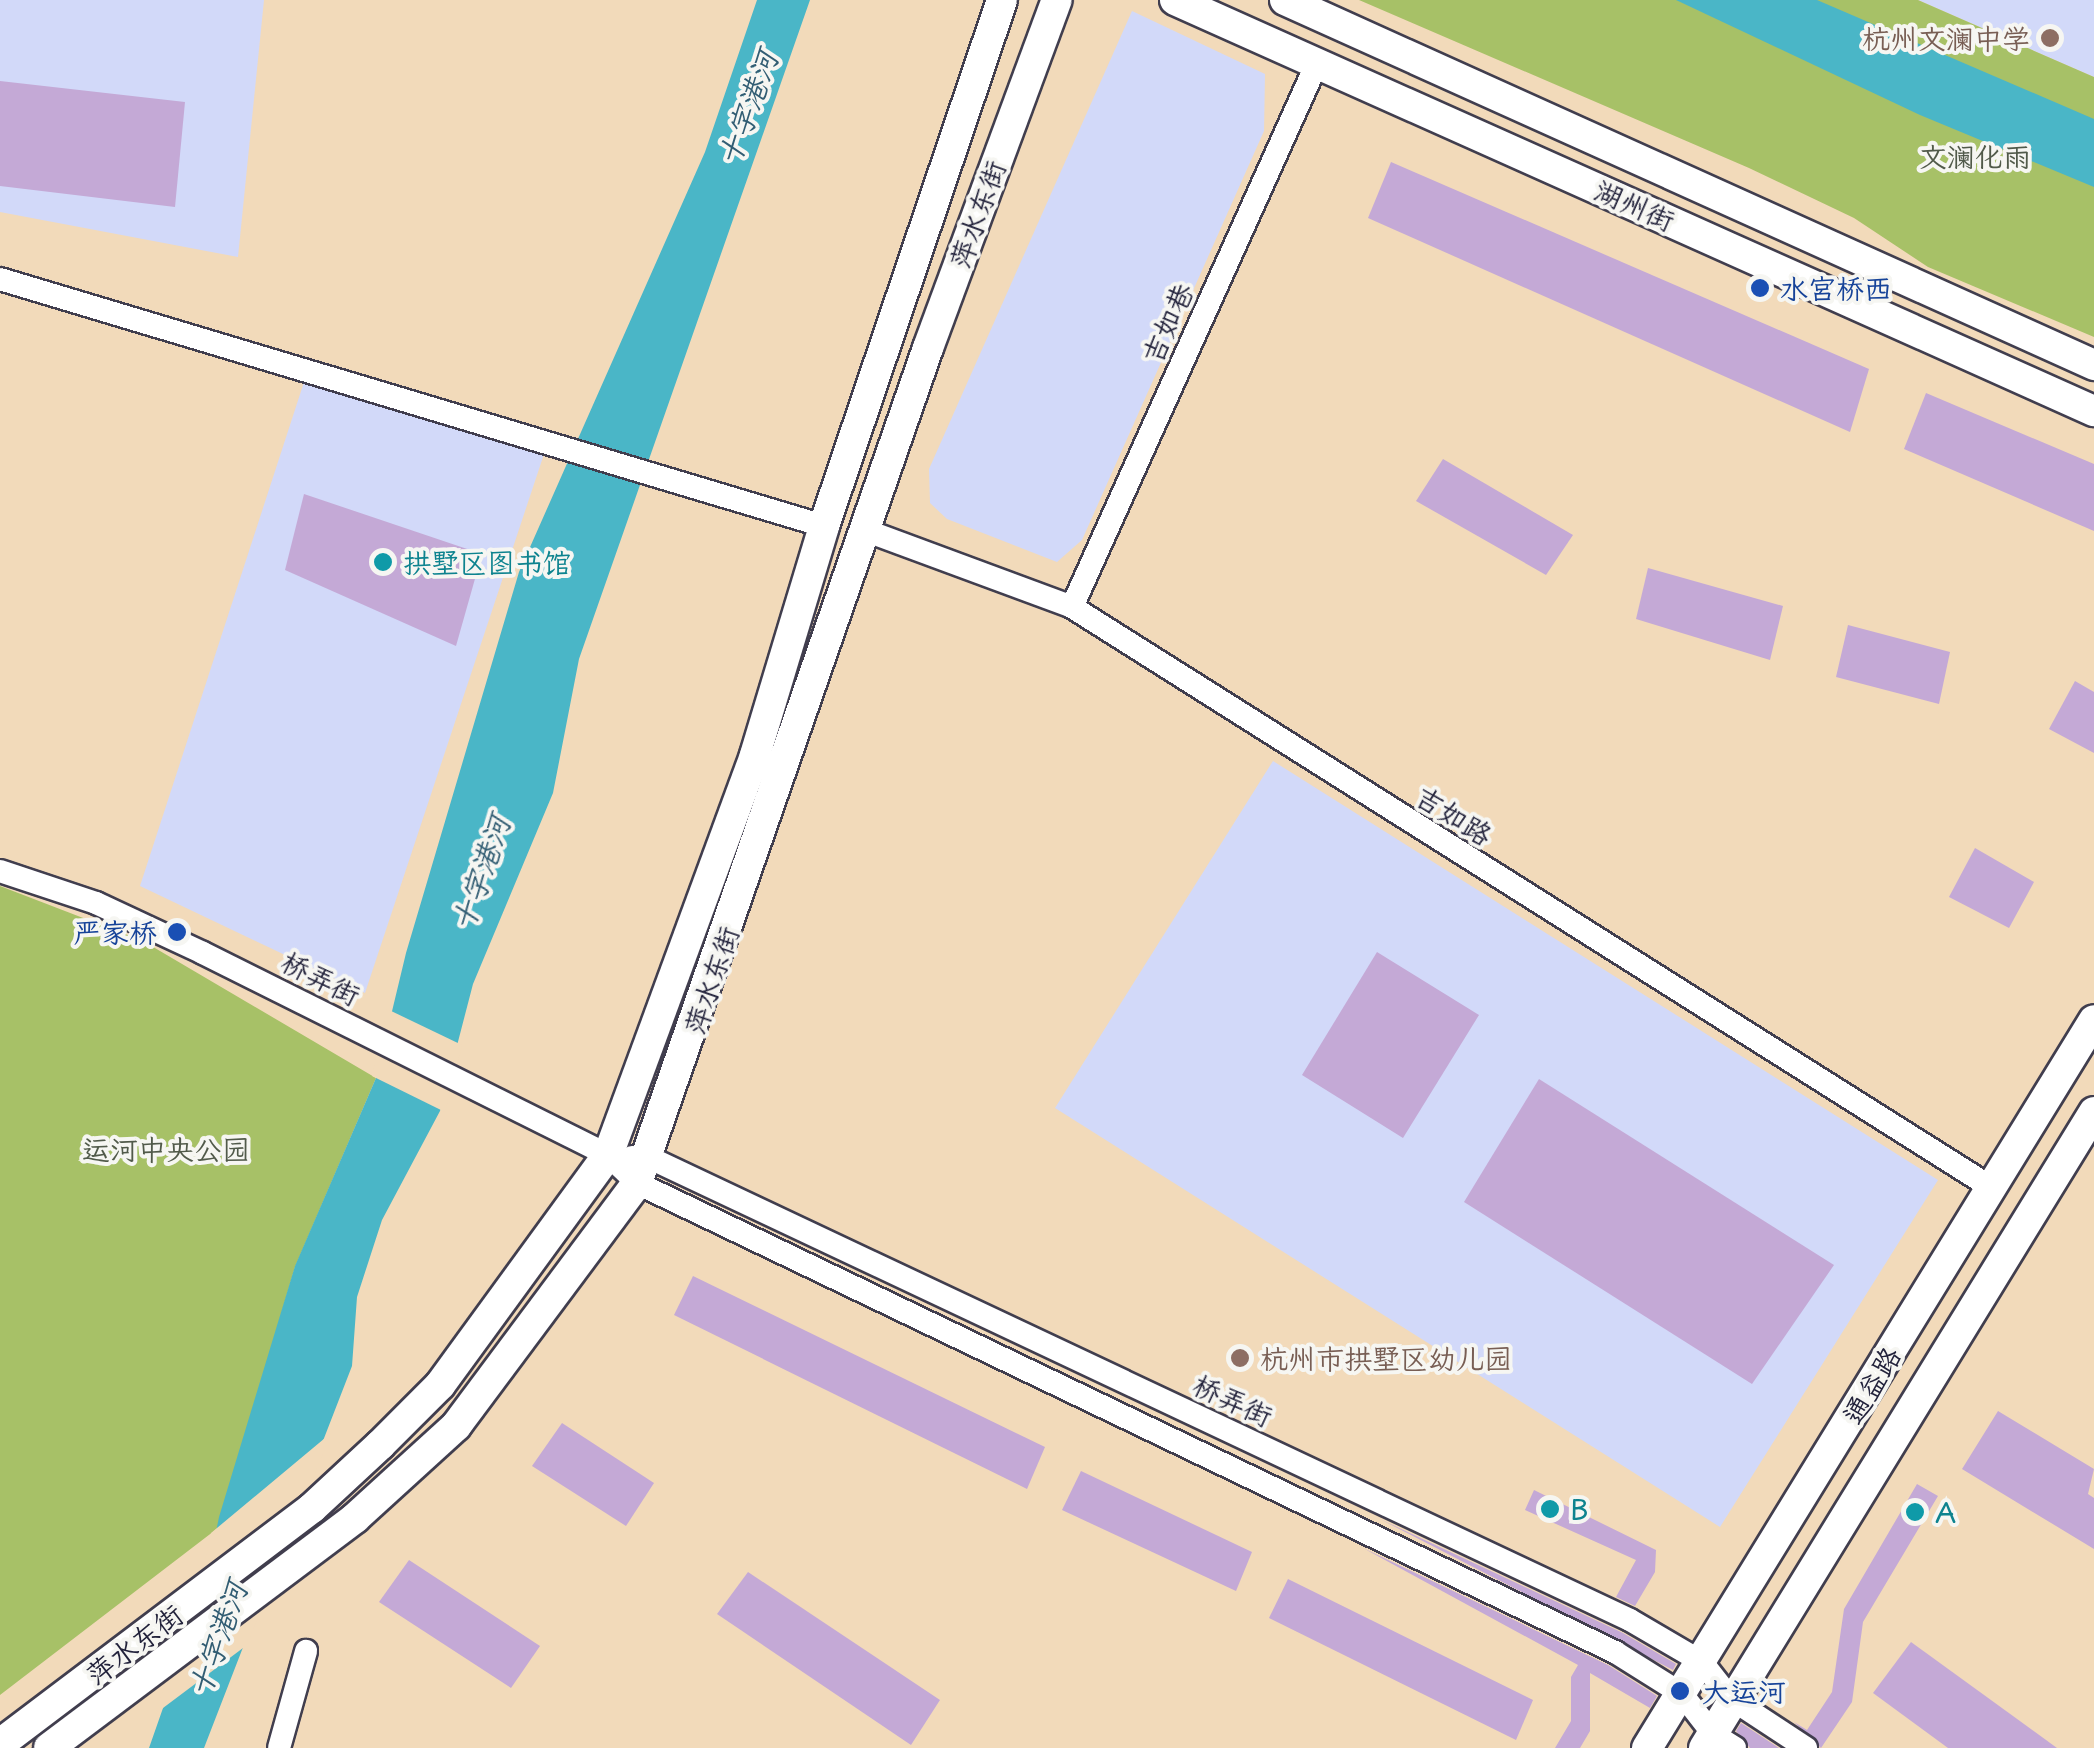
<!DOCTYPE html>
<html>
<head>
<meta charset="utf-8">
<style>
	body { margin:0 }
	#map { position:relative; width:2094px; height:1748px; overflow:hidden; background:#f2daba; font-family:"Playpen Sans","LXGW WenKai TC",sans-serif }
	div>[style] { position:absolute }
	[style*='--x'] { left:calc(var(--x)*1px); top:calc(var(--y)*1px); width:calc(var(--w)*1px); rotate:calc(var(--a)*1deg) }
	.built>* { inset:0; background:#d2d9f9 }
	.green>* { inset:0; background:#a7c167 }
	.water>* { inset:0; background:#4ab6c7 }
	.pier>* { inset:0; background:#f2daba }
	.building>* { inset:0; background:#c4a9d6 }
	.roads { filter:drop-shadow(2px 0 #413e4e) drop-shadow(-2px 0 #413e4e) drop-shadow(0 2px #413e4e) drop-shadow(0 -2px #413e4e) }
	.minor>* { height:22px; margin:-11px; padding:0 11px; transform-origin:11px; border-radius:11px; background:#fff }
	.major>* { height:30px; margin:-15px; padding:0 15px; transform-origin:15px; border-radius:15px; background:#fff }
	.dots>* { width:28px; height:28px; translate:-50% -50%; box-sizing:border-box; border:5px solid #f6f6f2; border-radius:50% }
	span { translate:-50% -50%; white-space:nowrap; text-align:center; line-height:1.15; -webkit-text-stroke:8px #f6f6f2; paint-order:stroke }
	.education-label { font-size:28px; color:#785e54 }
	.right { translate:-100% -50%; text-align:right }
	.left { translate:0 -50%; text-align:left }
	.park-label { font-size:28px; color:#515a4a }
	.street-label { font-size:28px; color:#22223b }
	.transit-label { font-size:28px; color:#164399 }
	.culture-label { font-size:28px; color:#0d838f }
	.water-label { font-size:30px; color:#325d73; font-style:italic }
</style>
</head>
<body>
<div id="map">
	<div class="built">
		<i style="clip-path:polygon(0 0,264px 0,238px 257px,0 212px)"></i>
		<i style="clip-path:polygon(1918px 0,2094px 0,2094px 77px)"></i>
		<i style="clip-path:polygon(1132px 11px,1265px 74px,1264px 131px,1082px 540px,1057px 562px,947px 519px,930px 503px,929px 469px)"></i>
		<i style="clip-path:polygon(304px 382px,544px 454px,365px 993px,140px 886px)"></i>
		<i style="clip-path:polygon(1273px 761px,1938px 1180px,1720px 1527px,1055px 1108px)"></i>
	</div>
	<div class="green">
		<i style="clip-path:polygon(1359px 0,1918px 0,2094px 77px,2094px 337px,1928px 267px,1854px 218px,1749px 168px)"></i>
		<i style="clip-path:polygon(0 886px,143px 941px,376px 1078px,295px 1267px,218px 1528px,0 1695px)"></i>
	</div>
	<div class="water">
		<i style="clip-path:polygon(757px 0,810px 0,579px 659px,553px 793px,473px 984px,440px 1111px,382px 1220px,357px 1297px,352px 1366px,204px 1748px,149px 1748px,204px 1591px,219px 1517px,295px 1266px,376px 1078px,406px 953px,519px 572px,705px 152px)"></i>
		<i style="clip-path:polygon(1676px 0,1817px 0,2094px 119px,2094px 187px,1920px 115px)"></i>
	</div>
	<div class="pier">
		<i style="clip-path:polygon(387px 1009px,462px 1045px,445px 1112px,372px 1076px)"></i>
		<i style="clip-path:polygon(331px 1433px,247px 1645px,155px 1714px,199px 1589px,211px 1533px)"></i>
	</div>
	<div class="building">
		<i style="clip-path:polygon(0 81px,185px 102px,175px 207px,0 186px)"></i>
		<i style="clip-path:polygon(1391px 162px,1869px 369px,1850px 432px,1368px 218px)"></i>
		<i style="clip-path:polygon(1926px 393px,2094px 464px,2094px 531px,1904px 449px)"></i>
		<i style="clip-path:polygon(1443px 459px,1573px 535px,1546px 575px,1416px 501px)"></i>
		<i style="clip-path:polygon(304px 494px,482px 554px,456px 646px,285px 570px)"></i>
		<i style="clip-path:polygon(1648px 568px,1783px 606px,1770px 660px,1636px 619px)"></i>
		<i style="clip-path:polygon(1848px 625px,1950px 652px,1939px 704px,1836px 677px)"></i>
		<i style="clip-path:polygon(2075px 681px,2094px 692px,2094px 753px,2049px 729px)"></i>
		<i style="clip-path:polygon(1975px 848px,2034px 882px,2009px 928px,1949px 897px)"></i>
		<i style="clip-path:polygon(1377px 952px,1479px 1015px,1403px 1138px,1302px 1075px)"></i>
		<i style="clip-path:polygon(1539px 1079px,1834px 1265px,1752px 1384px,1464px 1202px)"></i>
		<i style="clip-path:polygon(693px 1276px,1045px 1447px,1027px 1489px,674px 1315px)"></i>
		<i style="clip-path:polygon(1998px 1411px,2094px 1469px,2088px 1494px,2094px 1498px,2094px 1549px,1962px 1469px)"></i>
		<i style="clip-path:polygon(562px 1423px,654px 1483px,626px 1526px,532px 1466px)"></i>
		<i style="clip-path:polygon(1081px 1471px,1252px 1552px,1236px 1591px,1062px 1510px)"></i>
		<i style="clip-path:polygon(1917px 1484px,1938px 1496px,1863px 1622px,1852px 1702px,1821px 1748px,1794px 1722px,1807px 1730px,1832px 1692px,1844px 1609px)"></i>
		<i style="clip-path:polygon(1534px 1490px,1656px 1550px,1655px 1572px,1635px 1606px,1616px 1597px,1636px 1560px,1525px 1510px)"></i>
		<i style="clip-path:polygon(1380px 1519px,1623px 1633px,1676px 1664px,1673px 1670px)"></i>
		<i style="clip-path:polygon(1363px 1548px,1608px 1665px,1657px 1696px,1650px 1708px,1590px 1673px,1590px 1731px,1580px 1748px,1555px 1748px,1571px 1721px,1571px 1677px,1578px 1665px)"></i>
		<i style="clip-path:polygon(409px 1560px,540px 1646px,511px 1688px,379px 1602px)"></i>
		<i style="clip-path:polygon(748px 1572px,940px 1700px,911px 1745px,717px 1614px)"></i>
		<i style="clip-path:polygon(1288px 1579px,1533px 1700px,1516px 1740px,1269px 1618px)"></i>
		<i style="clip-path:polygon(1911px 1642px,2057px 1748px,1948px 1748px,1873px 1693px)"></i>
		<i style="clip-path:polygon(1741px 1723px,1779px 1748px,1750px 1748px,1736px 1731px)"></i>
	</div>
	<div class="roads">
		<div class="minor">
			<i style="--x:0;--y:279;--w:860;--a:16.69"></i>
			<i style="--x:867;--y:531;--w:219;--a:20.3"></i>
			<i style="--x:1072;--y:607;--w:1088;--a:32.27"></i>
			<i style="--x:1072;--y:607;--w:597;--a:-65.75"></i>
			<i style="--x:0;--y:871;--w:101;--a:18.4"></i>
			<i style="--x:96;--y:903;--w:118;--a:25"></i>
			<i style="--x:203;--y:953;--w:453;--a:26.5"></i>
			<i style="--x:608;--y:1155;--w:40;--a:44"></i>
			<i style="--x:637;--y:1183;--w:1085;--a:25.62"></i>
			<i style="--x:1615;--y:1652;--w:79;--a:32.1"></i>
			<i style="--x:1682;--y:1694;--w:51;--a:52.2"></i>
			<i style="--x:1713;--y:1734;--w:26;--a:32"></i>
			<i style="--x:632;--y:1157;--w:18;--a:3"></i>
			<i style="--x:650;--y:1158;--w:1083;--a:25.24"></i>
			<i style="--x:1630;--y:1620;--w:83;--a:30.3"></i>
			<i style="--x:1702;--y:1662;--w:46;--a:52.1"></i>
			<i style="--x:1730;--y:1698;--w:91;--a:33.3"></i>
			<i style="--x:279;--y:1748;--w:101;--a:-74.4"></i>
		</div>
		<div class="major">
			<i style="--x:1175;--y:0;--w:1007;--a:24.1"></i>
			<i style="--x:1285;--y:0;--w:888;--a:24.28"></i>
			<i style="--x:0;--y:1744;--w:391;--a:-37.1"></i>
			<i style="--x:312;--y:1508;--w:93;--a:-42.8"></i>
			<i style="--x:380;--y:1445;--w:85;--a:-45"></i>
			<i style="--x:440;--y:1385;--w:285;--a:-53.9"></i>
			<i style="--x:608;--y:1155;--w:426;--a:-69.8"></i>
			<i style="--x:755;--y:755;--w:239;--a:-73.2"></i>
			<i style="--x:824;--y:526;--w:555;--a:-71.3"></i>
			<i style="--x:49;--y:1748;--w:383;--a:-36.9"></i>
			<i style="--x:355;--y:1518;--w:137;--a:-42.3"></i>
			<i style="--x:456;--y:1426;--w:303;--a:-53.3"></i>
			<i style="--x:637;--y:1183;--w:884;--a:-70.79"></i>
			<i style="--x:928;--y:348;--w:371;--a:-69.7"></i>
			<i style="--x:1647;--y:1748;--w:854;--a:-58.45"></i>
			<i style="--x:1704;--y:1748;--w:746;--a:-58.48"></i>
		</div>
	</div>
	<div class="dots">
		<i style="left:2050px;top:38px;background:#8d6e63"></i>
		<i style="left:1760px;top:288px;background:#1a4fb4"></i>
		<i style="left:383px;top:562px;background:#0f9aa8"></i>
		<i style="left:177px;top:932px;background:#1a4fb4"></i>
		<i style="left:1240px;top:1358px;background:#8d6e63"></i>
		<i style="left:1550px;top:1509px;background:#0f9aa8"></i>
		<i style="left:1915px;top:1512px;background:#0f9aa8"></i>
		<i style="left:1680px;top:1691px;background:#1a4fb4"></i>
	</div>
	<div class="education-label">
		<span class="right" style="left:2030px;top:38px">杭州文澜中学</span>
		<span class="left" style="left:1260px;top:1358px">杭州市拱墅区幼儿园</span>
	</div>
	<div class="park-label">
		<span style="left:1975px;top:156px">文澜化雨</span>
		<span style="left:166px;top:1149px">运河中央公园</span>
	</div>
	<div class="street-label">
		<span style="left:1635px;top:205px;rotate:24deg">湖州街</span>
		<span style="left:977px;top:214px;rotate:-70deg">萍水东街</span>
		<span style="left:1167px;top:323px;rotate:-66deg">吉如巷</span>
		<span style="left:1454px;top:815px;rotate:32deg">吉如路</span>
		<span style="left:321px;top:978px;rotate:27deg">桥弄街</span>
		<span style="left:711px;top:980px;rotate:-71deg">萍水东街</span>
		<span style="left:1871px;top:1385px;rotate:-59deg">通益路</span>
		<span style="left:1233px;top:1400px;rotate:25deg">桥弄街</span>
		<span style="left:134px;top:1644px;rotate:-37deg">萍水东街</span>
	</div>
	<div class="transit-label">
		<span class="left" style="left:1780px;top:288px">水宫桥西</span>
		<span class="right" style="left:157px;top:932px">严家桥</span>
		<span class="left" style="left:1702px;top:1691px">大运河</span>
	</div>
	<div class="culture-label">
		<span class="left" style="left:403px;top:562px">拱墅区图书馆</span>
		<span class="left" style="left:1570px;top:1509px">B</span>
		<span class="left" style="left:1935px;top:1512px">A</span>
	</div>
	<div class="water-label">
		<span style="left:747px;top:108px;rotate:-70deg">十字港河</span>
		<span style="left:480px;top:873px;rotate:-71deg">十字港河</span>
		<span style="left:217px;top:1639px;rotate:-71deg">十字港河</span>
	</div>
</div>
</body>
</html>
